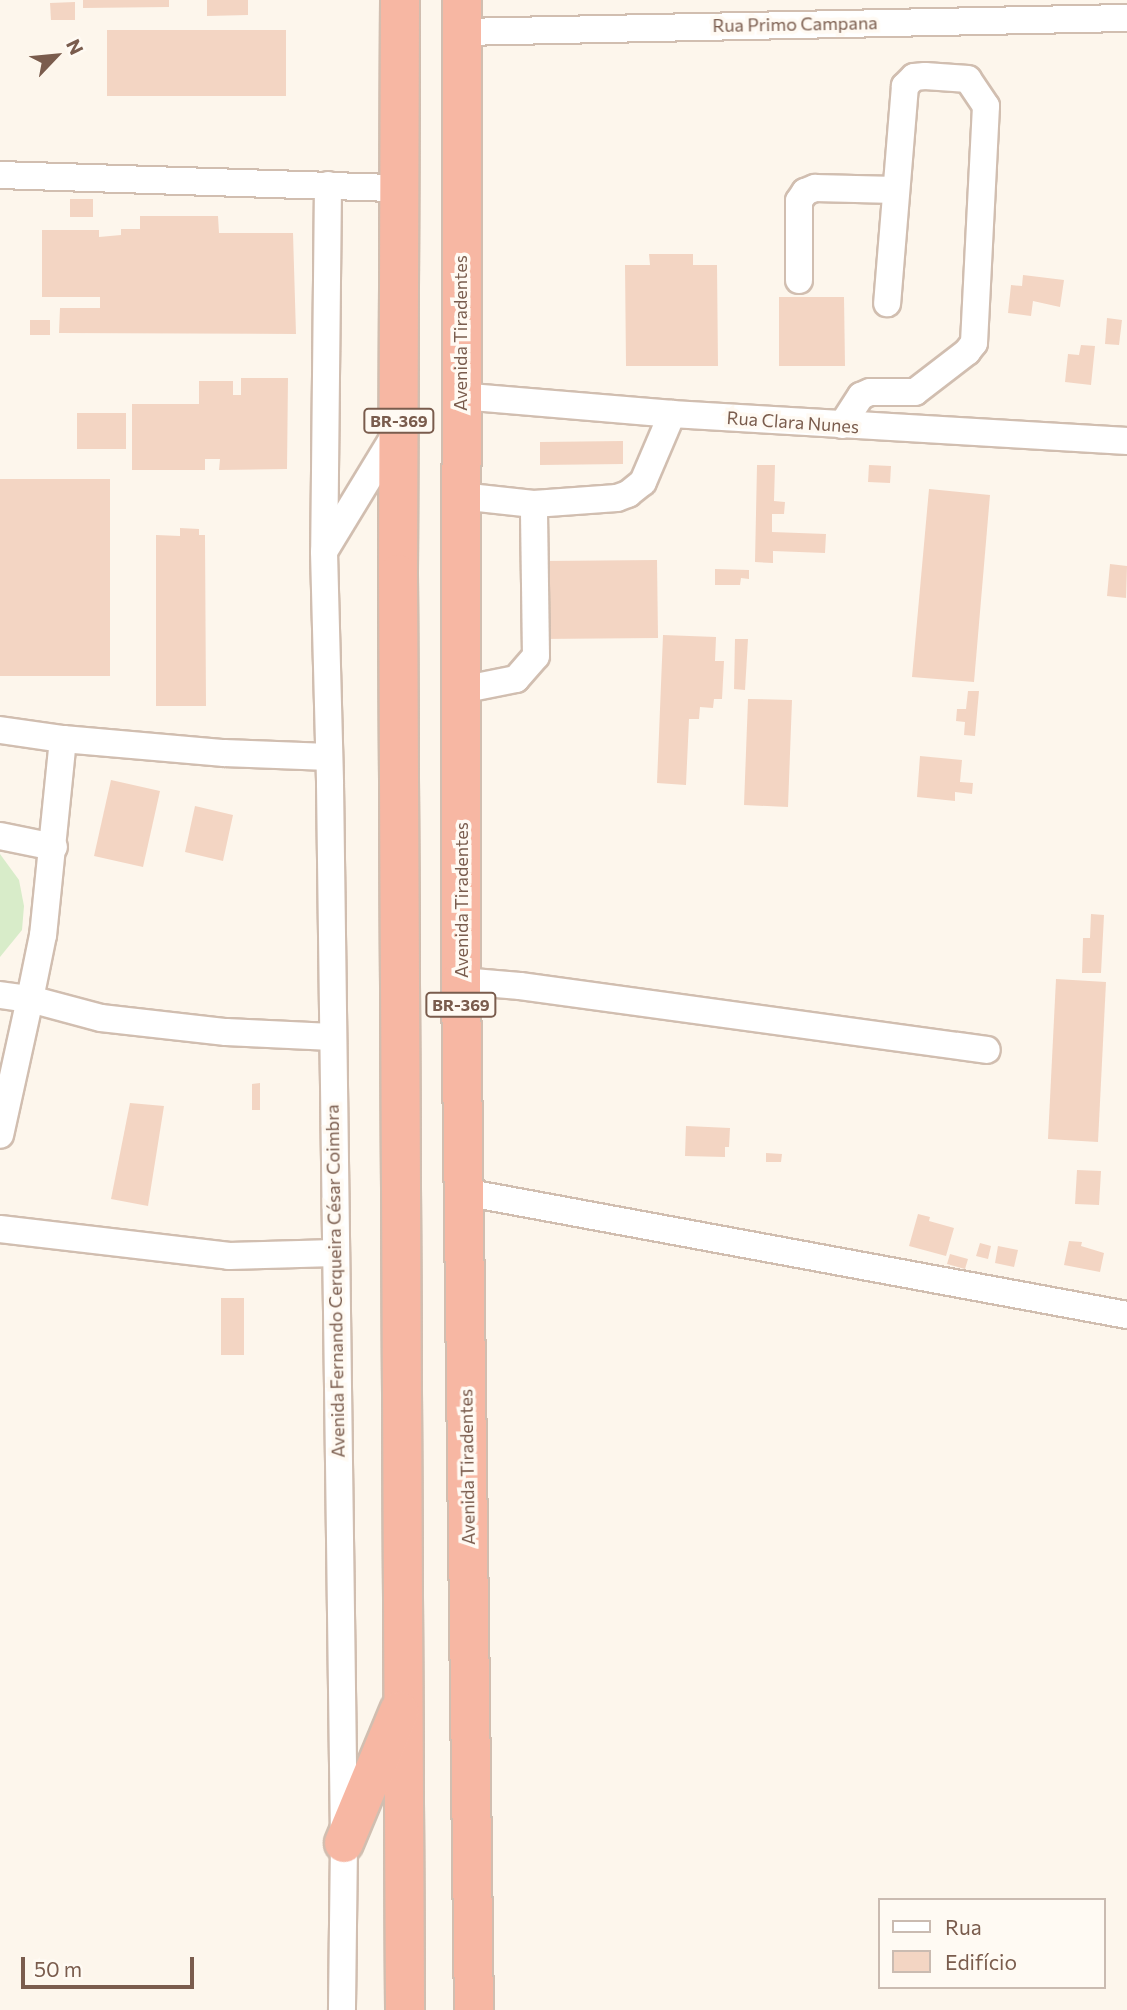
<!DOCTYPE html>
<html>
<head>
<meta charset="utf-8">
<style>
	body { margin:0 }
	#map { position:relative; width:1127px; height:2010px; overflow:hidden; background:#fdf6ec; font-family:Commissioner,sans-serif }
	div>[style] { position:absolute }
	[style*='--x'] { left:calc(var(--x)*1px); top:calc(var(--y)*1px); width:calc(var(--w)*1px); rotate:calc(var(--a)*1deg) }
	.green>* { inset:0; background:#d8ecc9 }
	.building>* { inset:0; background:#f3d5c3 }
	.roads { filter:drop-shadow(2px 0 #d1beb0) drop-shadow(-2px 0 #d1beb0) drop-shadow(0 2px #d1beb0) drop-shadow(0 -2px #d1beb0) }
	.minor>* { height:26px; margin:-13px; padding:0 13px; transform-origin:13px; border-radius:13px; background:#fff }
	.highway>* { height:38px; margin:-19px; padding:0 19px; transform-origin:19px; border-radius:19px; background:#f7b7a3 }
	span { translate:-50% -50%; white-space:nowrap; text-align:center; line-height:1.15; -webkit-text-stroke:7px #fffaf3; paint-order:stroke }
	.shield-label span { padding:2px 5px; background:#fffaf3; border:2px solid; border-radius:5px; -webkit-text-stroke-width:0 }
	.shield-label { font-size:16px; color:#7a5c4d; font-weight:700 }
	.street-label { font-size:18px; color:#7a5c4d }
	.legend { position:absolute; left:878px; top:1898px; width:228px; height:91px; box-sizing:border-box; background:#fffaf3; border:2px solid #cabbb1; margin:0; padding:9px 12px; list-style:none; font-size:21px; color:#7a5c4d }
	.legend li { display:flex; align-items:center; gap:14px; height:35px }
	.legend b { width:35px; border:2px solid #cabbb1 }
	.north { position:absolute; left:21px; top:21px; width:70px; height:70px; -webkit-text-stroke:5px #fffaf3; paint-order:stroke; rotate:64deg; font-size:19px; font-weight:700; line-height:28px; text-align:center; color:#7a5c4d }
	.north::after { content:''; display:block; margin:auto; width:24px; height:32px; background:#7a5c4d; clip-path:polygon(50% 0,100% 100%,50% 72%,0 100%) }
	.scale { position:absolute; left:21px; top:1957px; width:173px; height:32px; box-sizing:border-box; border:4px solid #7a5c4d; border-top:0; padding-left:9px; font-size:21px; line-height:24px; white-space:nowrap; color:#7a5c4d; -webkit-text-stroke:5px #fffaf3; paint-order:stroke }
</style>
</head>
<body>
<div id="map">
	<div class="green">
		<i style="clip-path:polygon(0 854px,19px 880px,24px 906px,22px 930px,0 957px)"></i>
	</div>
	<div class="building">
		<i style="clip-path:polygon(83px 0,169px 0,169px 7px,83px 8px)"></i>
		<i style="clip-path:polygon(207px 0,248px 0,248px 15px,207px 16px)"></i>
		<i style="clip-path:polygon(75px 2px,75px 20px,51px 20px,50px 3px)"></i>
		<i style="clip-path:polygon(107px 30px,286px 30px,286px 96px,107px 96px)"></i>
		<i style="clip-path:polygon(70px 199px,93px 199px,93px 217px,70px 217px)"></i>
		<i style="clip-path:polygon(140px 216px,218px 216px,219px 233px,293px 233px,296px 334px,59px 333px,60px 308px,100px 308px,100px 297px,42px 297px,42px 230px,99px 230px,99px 237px,121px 235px,121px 229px,140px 229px)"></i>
		<i style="clip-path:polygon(649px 254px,693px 254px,693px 265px,717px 265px,718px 366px,626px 366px,625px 265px,650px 265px)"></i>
		<i style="clip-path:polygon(1023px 275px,1064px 280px,1060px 307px,1033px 301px,1031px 316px,1008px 313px,1011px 285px,1022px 286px)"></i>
		<i style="clip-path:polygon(779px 297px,844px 297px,845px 366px,779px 366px)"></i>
		<i style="clip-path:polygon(1107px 318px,1122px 320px,1119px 345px,1105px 344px)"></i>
		<i style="clip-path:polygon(30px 320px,50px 320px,50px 335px,30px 335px)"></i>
		<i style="clip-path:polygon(1081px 345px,1095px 346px,1091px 385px,1065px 382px,1068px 354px,1079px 355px)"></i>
		<i style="clip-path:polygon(241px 378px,288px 378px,287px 469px,219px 470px,220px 459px,205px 459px,205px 470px,132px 470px,132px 404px,199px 404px,199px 381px,233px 381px,233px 395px,241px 395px)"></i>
		<i style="clip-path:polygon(77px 413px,126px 413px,126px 449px,77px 449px)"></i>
		<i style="clip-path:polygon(623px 441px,623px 464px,540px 465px,540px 442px)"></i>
		<i style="clip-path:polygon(757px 465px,775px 465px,774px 501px,785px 502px,784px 514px,772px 514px,772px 532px,826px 534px,825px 553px,773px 551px,773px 563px,755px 562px)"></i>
		<i style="clip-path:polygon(869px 465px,891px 466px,890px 483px,868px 482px)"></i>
		<i style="clip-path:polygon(0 479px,110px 479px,110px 676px,0 676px)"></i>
		<i style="clip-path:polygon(929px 489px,990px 495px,974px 682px,912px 677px)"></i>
		<i style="clip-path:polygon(180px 528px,199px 529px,199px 535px,205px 535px,206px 706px,156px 706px,156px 535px,180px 536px)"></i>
		<i style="clip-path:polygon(657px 560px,658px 638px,539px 639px,544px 561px)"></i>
		<i style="clip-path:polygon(1110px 564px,1127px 566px,1126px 598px,1107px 596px)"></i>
		<i style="clip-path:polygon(715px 569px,749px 570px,749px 579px,741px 578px,740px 585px,715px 585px)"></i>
		<i style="clip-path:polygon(663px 635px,716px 637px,715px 661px,724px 661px,722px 699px,714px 699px,713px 708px,700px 707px,699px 719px,689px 719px,686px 785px,657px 783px)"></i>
		<i style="clip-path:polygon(735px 639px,748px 639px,745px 690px,734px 689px)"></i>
		<i style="clip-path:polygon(968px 691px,979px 691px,975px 736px,964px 735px,965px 722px,956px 721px,957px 709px,966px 709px)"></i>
		<i style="clip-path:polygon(748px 699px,792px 700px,788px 807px,744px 805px)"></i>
		<i style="clip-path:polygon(920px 756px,962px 760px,960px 782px,973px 783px,972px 794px,955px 792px,955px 801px,917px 797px)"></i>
		<i style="clip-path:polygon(111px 780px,160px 791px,143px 867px,94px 856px)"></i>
		<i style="clip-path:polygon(195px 806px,233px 815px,223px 861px,185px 852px)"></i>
		<i style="clip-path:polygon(1091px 914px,1104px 915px,1101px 973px,1082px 973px,1083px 938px,1090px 938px)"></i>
		<i style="clip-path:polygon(1056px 979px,1106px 982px,1098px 1142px,1048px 1139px)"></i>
		<i style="clip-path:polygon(260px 1083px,260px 1110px,252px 1110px,252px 1084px)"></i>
		<i style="clip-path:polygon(130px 1103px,164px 1106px,148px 1206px,111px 1199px)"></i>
		<i style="clip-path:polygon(686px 1126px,730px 1128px,729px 1147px,725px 1147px,725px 1157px,685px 1156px)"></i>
		<i style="clip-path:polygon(766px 1153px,782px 1154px,781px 1162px,766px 1162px)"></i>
		<i style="clip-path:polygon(1077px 1170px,1101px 1171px,1099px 1205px,1075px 1204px)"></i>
		<i style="clip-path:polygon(918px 1214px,930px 1217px,929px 1221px,954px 1228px,946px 1256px,909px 1246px)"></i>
		<i style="clip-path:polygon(1069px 1241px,1082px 1242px,1081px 1246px,1104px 1253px,1100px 1272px,1064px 1265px)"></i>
		<i style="clip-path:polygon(980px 1243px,991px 1246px,988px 1259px,976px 1256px)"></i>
		<i style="clip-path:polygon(998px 1246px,1018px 1250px,1014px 1267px,995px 1263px)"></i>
		<i style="clip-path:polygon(950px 1254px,968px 1259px,965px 1269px,947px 1264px)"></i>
		<i style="clip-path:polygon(221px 1298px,244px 1298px,244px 1355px,221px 1355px)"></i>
	</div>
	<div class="roads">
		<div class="minor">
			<i style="--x:462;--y:32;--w:665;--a:-1.21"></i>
			<i style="--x:0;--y:175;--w:400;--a:1.9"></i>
			<i style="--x:328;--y:185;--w:367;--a:90.6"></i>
			<i style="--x:324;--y:552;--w:232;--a:88.5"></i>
			<i style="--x:330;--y:784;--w:1059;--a:89.24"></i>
			<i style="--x:344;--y:1843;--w:167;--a:90.7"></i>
			<i style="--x:799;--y:280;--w:79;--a:-90"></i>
			<i style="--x:799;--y:201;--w:11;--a:-56"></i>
			<i style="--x:805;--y:192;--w:11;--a:-22"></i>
			<i style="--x:815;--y:188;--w:81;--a:1.4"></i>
			<i style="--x:459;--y:396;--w:214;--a:4.8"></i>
			<i style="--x:672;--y:414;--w:456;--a:3.4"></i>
			<i style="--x:842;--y:425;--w:35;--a:-57"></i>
			<i style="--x:861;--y:396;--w:10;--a:-24"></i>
			<i style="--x:870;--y:392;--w:45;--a:0"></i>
			<i style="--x:915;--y:392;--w:66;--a:-37.6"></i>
			<i style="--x:967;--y:352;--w:11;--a:-52"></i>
			<i style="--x:974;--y:343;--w:237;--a:-87.1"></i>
			<i style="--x:986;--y:106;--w:32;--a:-124"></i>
			<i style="--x:968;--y:79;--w:43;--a:-176"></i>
			<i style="--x:925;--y:76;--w:11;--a:175"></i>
			<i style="--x:914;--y:77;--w:13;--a:135"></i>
			<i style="--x:905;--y:86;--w:218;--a:94.7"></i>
			<i style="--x:460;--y:496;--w:74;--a:6.2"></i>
			<i style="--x:534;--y:504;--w:83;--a:-4.1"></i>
			<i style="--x:617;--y:498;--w:12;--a:-20"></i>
			<i style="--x:628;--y:494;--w:19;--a:-39"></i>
			<i style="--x:643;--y:482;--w:74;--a:-66.9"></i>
			<i style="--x:325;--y:550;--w:137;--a:-58.7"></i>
			<i style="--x:461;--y:690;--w:56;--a:-11.3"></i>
			<i style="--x:516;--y:679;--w:30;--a:-49"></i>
			<i style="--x:536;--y:656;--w:152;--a:-90.8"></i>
			<i style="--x:0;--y:730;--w:64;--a:8.1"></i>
			<i style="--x:63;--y:739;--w:197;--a:95.8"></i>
			<i style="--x:43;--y:935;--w:65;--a:101.5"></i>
			<i style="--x:30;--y:999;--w:73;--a:15"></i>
			<i style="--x:101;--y:1018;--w:126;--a:6.4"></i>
			<i style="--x:226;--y:1032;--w:106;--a:2.7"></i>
			<i style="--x:63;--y:739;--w:162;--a:5"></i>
			<i style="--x:224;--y:753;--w:105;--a:2.2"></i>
			<i style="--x:0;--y:836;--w:55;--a:11.5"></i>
			<i style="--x:461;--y:981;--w:59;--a:4.8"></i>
			<i style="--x:520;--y:986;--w:471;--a:7.8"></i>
			<i style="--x:0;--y:995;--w:30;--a:8"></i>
			<i style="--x:30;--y:999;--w:139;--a:102.4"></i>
			<i style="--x:464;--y:1192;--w:674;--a:10.51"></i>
			<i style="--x:0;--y:1229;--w:231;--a:6.7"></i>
			<i style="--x:229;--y:1256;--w:106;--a:-1.6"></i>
		</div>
		<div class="highway">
			<i style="--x:400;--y:0;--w:574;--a:90.2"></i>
			<i style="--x:398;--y:574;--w:1436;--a:89.72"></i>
			<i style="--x:462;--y:0;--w:981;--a:90.06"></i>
			<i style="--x:461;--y:981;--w:1029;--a:89.28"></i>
			<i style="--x:344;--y:1843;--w:143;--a:-67.4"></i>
		</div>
	</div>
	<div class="shield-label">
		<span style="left:399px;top:421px">BR-369</span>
		<span style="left:461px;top:1005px">BR-369</span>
	</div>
	<div class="street-label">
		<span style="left:795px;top:24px;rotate:-1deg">Rua Primo Campana</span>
		<span style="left:460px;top:333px;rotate:-90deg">Avenida Tiradentes</span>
		<span style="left:793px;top:422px;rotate:4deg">Rua Clara Nunes</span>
		<span style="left:461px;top:900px;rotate:-90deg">Avenida Tiradentes</span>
		<span style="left:335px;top:1281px;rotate:-91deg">Avenida Fernando Cerqueira César Coimbra</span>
		<span style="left:467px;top:1467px;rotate:-91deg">Avenida Tiradentes</span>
	</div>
	<ul class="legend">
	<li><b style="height:9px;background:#fff"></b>Rua</li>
	<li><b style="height:19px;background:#f3d5c3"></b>Edifício</li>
	</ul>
	<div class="north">N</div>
	<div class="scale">50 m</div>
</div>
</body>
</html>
